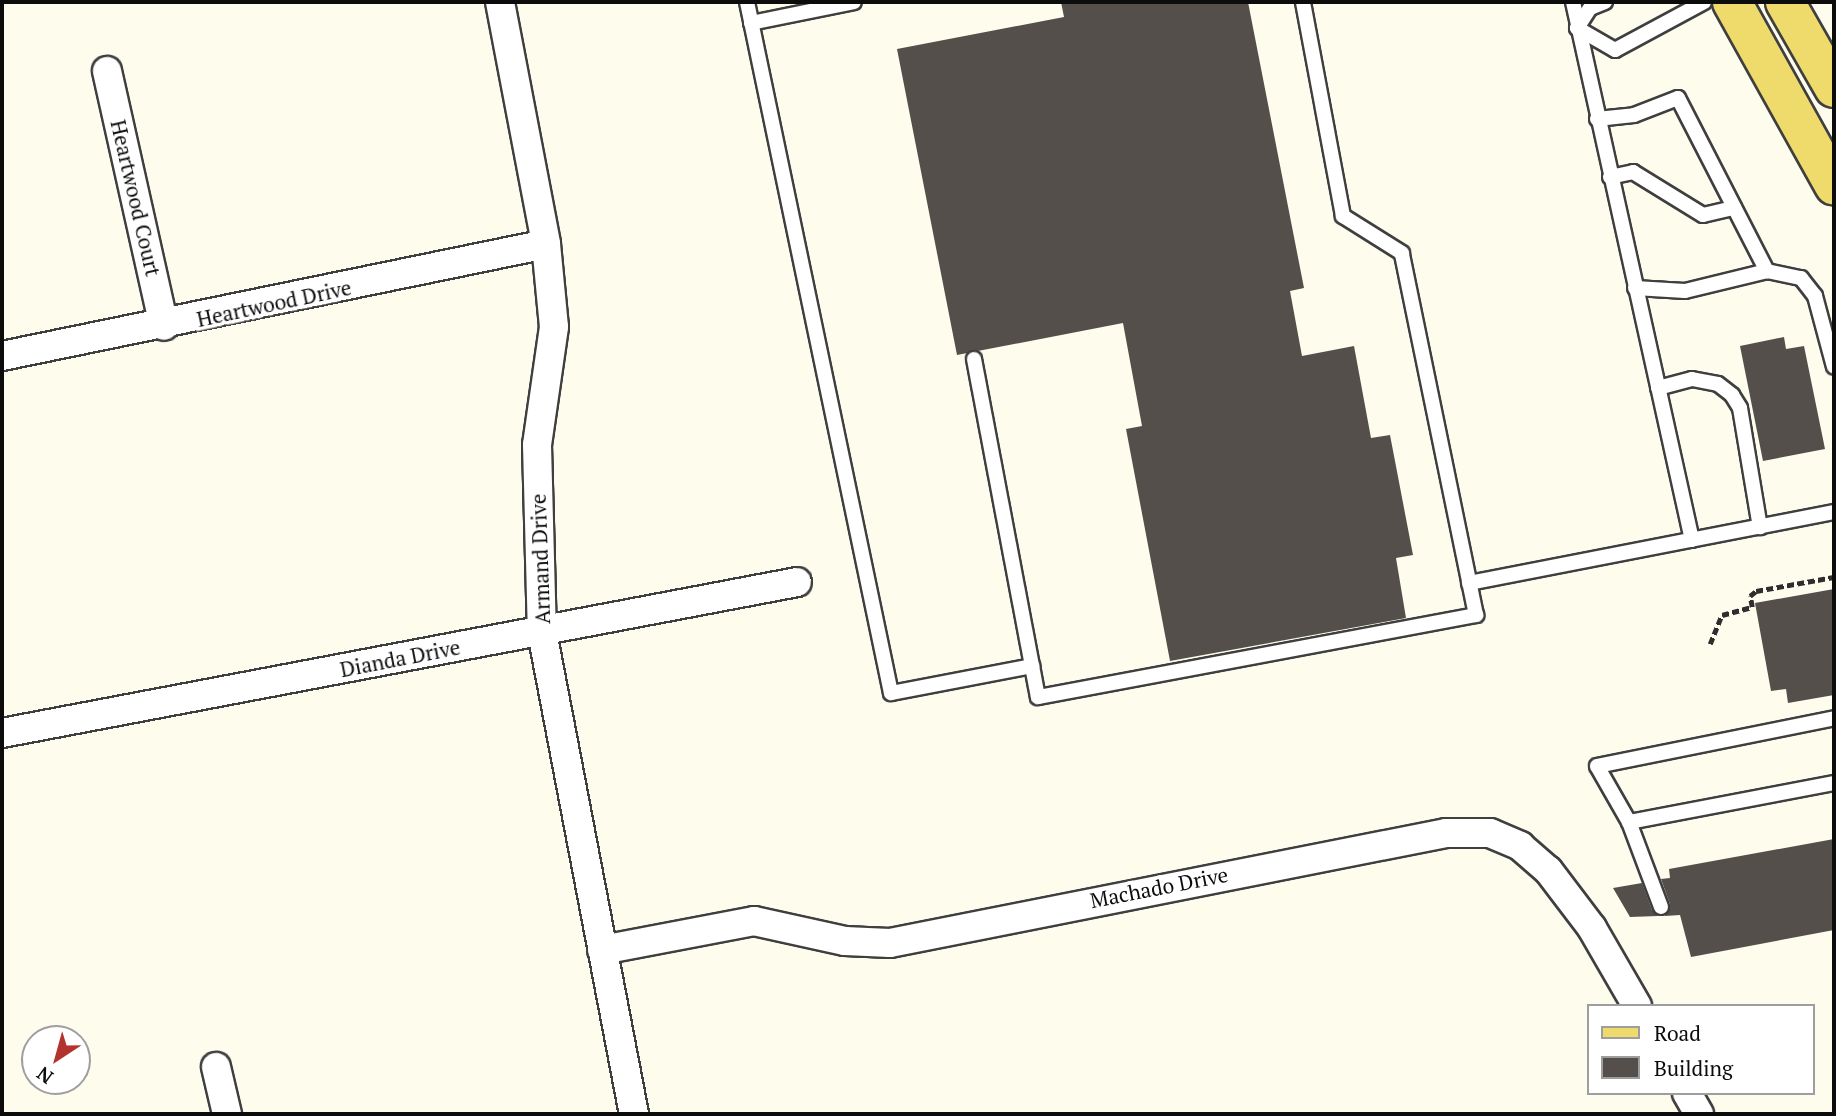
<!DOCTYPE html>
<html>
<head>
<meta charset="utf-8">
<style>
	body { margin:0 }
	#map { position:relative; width:1836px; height:1116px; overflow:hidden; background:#fefced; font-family:"PT Serif",serif }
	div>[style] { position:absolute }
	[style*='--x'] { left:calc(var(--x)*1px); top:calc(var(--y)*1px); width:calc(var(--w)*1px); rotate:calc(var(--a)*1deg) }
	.building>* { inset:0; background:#544f4a }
	.path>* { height:4.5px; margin-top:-2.25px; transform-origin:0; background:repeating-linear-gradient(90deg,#2e2e2e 0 7px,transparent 0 10.5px) }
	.roads { filter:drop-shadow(2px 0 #3f3f3f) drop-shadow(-2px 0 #3f3f3f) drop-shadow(0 2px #3f3f3f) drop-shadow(0 -2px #3f3f3f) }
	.service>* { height:14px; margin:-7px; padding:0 7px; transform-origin:7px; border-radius:7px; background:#fff }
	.minor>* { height:28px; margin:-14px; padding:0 14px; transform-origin:14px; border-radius:14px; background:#fff }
	.primary>* { height:38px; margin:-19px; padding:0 19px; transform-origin:19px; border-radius:19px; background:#efda6c }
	span { translate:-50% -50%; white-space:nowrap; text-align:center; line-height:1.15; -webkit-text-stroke:7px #fff; paint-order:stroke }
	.street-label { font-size:21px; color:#0c0c0c }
	.frame { position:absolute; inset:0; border:4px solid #0c0c0c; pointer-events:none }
	.legend { position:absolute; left:1587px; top:1004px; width:228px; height:91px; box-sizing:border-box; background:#fff; border:2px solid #9e9e9e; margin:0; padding:9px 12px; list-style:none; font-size:21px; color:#0c0c0c }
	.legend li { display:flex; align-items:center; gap:14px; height:35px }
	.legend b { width:35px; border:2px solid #9e9e9e }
	.north { position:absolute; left:21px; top:1025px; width:70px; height:70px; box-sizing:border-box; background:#fff; border:2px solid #9e9e9e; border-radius:50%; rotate:216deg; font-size:19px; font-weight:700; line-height:28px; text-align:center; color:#0c0c0c }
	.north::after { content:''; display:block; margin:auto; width:24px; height:32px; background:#b3332e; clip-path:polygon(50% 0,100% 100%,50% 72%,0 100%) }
</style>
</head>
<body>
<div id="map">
	<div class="building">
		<i style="clip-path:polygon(1061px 2px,1248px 2px,1304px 288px,1290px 291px,1302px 356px,1354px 346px,1371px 438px,1390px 435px,1413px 555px,1396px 558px,1406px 618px,1170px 661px,1126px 429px,1142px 426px,1123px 323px,957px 355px,897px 49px,1064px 17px)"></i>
		<i style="clip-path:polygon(1784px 337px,1786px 349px,1804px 346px,1825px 449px,1763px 461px,1740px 346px)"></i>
		<i style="clip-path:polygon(1834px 589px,1834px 695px,1788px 703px,1786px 689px,1771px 691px,1755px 603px)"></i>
		<i style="clip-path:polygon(1834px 839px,1834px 930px,1691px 957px,1680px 915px,1665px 916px,1670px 904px,1661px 879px,1670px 878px,1669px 869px)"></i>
		<i style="clip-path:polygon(1642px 883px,1652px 910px,1658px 916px,1630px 917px,1613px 888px)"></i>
	</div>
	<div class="path">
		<i style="--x:1710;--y:644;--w:31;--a:-68"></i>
		<i style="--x:1722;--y:615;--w:31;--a:-15"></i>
		<i style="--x:1752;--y:607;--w:11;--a:-100"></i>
		<i style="--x:1750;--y:596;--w:8;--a:-40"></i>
		<i style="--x:1756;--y:591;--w:79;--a:-10.2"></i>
	</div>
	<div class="roads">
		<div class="service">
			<i style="--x:747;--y:2;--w:706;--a:78.23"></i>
			<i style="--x:891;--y:693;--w:144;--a:-10.8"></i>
			<i style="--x:1573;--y:2;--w:551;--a:77.53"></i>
			<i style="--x:1605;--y:2;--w:16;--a:158"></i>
			<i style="--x:1590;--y:8;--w:24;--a:123"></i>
			<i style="--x:1577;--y:28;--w:44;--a:30.1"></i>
			<i style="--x:1615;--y:50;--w:101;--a:-28.3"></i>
			<i style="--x:751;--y:23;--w:105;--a:-11.5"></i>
			<i style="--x:1597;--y:119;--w:37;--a:-6"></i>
			<i style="--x:1634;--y:115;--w:47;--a:-21.1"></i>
			<i style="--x:1678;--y:98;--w:195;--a:62.8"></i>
			<i style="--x:1767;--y:271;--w:35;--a:12"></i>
			<i style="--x:1801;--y:278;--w:23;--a:52"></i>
			<i style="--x:1815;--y:296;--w:73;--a:75"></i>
			<i style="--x:1610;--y:177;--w:24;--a:-12"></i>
			<i style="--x:1633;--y:172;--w:82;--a:31.6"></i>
			<i style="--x:1703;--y:215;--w:32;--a:-13"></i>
			<i style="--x:1635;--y:288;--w:50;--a:3.4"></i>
			<i style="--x:1685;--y:291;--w:84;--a:-13.7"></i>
			<i style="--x:974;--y:359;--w:344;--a:79.3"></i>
			<i style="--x:1038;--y:697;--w:446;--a:-10.6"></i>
			<i style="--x:1476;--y:615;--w:369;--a:-101.6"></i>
			<i style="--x:1402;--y:253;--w:70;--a:-147.9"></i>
			<i style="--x:1343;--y:216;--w:218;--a:-100.6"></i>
			<i style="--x:1658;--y:388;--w:35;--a:-15"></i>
			<i style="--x:1692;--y:379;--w:26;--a:11"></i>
			<i style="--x:1718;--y:384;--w:18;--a:38"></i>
			<i style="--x:1732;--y:395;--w:15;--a:58"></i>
			<i style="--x:1740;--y:408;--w:121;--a:80.5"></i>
			<i style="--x:1469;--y:583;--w:372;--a:-11"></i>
			<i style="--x:1629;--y:822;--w:209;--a:-10.8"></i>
			<i style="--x:1661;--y:907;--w:91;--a:-110.6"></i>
			<i style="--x:1629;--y:822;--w:64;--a:-119.7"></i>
			<i style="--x:1597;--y:766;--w:242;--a:-11.4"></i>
		</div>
		<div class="minor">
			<i style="--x:500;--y:2;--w:246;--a:79.2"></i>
			<i style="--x:546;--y:244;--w:83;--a:84.5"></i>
			<i style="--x:554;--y:327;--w:119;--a:98.2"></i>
			<i style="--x:537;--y:445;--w:187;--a:88.5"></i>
			<i style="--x:542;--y:632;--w:491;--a:79.2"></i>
			<i style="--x:107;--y:71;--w:261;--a:77.4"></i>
			<i style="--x:2;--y:356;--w:555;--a:-11.63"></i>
			<i style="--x:2;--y:733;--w:809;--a:-10.75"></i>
			<i style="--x:602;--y:950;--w:155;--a:-10.8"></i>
			<i style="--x:754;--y:921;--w:93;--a:12.4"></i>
			<i style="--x:845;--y:941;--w:45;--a:2.5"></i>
			<i style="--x:890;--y:943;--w:567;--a:-11.19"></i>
			<i style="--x:1446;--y:833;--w:44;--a:0"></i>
			<i style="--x:1490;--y:833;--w:33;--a:23"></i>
			<i style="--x:1520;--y:846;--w:37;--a:41"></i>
			<i style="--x:1548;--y:870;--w:73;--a:52.8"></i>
			<i style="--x:1592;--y:928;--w:90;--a:60"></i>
			<i style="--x:216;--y:1067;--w:48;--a:76.8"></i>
			<i style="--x:1687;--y:1093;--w:24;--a:60"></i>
		</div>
		<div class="primary">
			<i style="--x:1732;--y:2;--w:210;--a:60.9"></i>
			<i style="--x:1785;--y:2;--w:99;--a:60.3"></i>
		</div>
	</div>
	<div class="street-label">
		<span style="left:136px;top:198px;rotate:77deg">Heartwood Court</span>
		<span style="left:274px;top:303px;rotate:-12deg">Heartwood Drive</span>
		<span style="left:540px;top:559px;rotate:-92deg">Armand Drive</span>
		<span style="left:400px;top:658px;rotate:-11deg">Dianda Drive</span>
		<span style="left:1159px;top:887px;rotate:-11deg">Machado Drive</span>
	</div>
	<div class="frame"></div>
	<ul class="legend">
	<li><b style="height:9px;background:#efda6c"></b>Road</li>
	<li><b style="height:19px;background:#544f4a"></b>Building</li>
	</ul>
	<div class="north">N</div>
</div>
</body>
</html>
